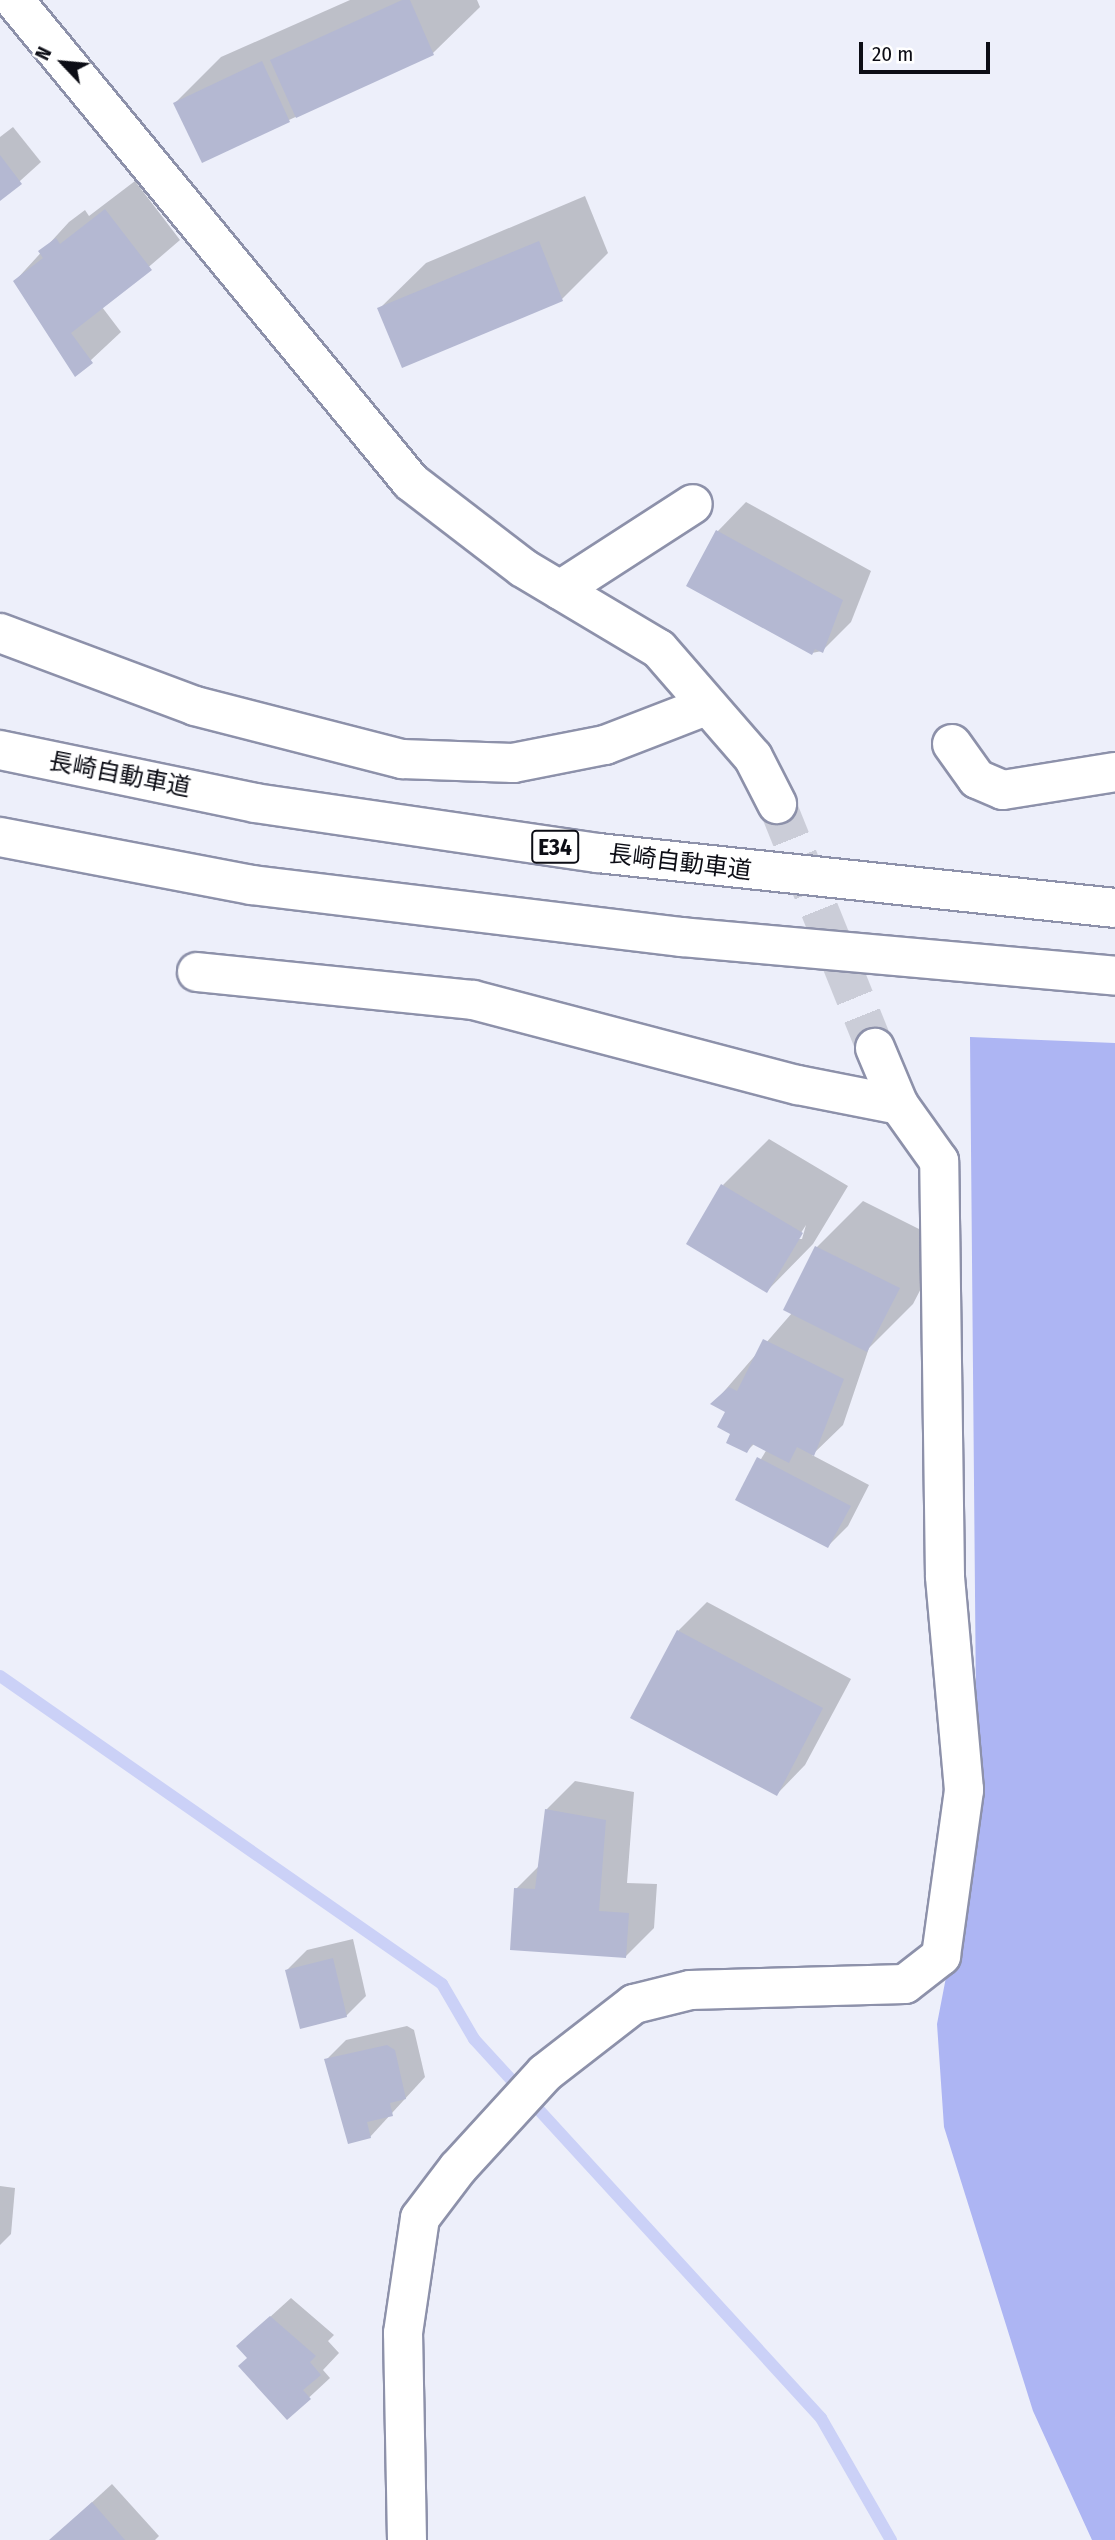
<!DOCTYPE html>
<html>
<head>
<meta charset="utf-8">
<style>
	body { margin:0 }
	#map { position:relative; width:1115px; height:2540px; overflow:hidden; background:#edeffa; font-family:"Fira Sans Condensed","Noto Sans JP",sans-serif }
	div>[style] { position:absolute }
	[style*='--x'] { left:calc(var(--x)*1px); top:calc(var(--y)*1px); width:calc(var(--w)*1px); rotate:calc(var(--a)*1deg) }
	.forest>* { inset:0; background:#adb5f3 }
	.shadow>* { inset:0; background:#0003 }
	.stream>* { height:12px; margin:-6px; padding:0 6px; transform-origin:6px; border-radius:6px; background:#cbd1f7 }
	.building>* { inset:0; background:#b4b8d2 }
	.minor-tunnel>* { height:38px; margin-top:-19px; transform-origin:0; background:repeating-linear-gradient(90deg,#cbcdd8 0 38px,transparent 0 57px) }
	.roads { filter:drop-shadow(2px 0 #8d91aa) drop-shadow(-2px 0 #8d91aa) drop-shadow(0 2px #8d91aa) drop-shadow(0 -2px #8d91aa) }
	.minor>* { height:38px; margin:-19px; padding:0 19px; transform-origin:19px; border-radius:19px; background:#fff }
	.highway>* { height:38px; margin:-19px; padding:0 19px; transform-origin:19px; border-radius:19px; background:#fff }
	span { translate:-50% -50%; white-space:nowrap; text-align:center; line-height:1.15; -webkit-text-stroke:5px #fff; paint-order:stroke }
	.shield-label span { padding:2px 5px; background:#fff; border:2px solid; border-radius:5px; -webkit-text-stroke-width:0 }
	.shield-label { font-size:23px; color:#0c0d15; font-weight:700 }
	.street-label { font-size:24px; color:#0c0d15 }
	.north { position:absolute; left:28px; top:28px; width:70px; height:70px; -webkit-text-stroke:5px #fff; paint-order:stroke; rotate:296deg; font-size:19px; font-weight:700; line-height:28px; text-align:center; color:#0c0d15 }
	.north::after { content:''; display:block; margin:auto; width:24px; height:32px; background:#0c0d15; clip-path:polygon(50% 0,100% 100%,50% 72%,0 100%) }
	.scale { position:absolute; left:859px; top:42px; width:131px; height:32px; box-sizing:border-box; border:4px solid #0c0d15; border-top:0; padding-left:9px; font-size:21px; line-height:24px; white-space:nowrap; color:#0c0d15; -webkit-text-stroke:5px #fff; paint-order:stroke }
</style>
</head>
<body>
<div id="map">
	<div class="forest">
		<i style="clip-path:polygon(970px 1037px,1115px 1043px,1115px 2540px,1092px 2540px,1033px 2411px,944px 2127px,937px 2024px,977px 1816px)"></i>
	</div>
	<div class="shadow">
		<i style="clip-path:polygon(350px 0,477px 0,480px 7px,433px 53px,289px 120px,175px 103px,221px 57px)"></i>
		<i style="clip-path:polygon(13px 127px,41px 162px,0 199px,0 137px)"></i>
		<i style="clip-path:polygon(135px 181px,180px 240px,102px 307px,121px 332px,76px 374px,15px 281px,69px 222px,85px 210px,89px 216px)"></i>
		<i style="clip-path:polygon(585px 196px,608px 253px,562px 299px,379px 309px,426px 263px)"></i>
		<i style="clip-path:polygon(746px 502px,871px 571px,851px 622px,822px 651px,812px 653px,688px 585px,718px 531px)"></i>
		<i style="clip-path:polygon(evenodd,769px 1139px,848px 1186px,813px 1244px,767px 1291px,723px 1185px,769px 1139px,806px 1225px,802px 1239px,797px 1239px,806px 1225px)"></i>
		<i style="clip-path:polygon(863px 1201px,945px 1242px,913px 1304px,869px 1348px,843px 1425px,812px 1455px,869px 1485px,848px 1526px,828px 1546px,737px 1500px,767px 1449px,755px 1443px,747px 1451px,732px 1433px,728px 1411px,713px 1404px,792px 1313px,817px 1247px)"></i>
		<i style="clip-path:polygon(707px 1602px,851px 1679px,805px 1765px,777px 1794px,678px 1631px)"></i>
		<i style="clip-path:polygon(575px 1781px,634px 1792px,627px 1883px,657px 1884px,654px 1928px,625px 1957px,516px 1889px,540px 1865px,546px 1810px)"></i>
		<i style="clip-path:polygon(353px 1939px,366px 1996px,346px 2016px,287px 1970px,307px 1950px)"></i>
		<i style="clip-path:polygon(407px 2026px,414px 2030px,425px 2077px,370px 2137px,349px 2142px,326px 2060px,346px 2040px)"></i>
		<i style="clip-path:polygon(0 2186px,15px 2188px,11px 2234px,0 2245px)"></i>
		<i style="clip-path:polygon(291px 2298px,334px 2335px,328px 2341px,339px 2353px,323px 2370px,330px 2378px,287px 2418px,249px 2357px,259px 2327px)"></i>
		<i style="clip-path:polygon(112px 2484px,159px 2536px,155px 2540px,51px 2540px)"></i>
	</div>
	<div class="stream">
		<i style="--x:0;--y:1676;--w:539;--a:34.87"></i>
		<i style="--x:442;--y:1984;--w:64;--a:59.8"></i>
		<i style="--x:474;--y:2039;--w:514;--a:47.52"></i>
		<i style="--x:821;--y:2418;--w:141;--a:60.2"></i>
	</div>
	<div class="building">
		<i style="clip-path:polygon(402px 0,410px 0,434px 55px,296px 118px,270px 60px)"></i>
		<i style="clip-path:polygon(262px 61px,290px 122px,202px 163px,173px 103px)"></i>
		<i style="clip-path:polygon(0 155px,22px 184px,0 201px)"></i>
		<i style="clip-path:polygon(105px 209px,152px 270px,71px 333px,93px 363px,75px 377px,13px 281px,43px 258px,38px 251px,56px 238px,60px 244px)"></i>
		<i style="clip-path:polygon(539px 241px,563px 301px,402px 368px,377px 308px)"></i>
		<i style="clip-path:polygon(716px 530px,843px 600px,823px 653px,815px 649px,812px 655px,686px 586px)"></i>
		<i style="clip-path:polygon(721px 1184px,803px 1233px,767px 1293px,686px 1244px)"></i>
		<i style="clip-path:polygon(815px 1246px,900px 1288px,867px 1352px,783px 1310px)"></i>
		<i style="clip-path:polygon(763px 1339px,844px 1379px,814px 1456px,797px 1447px,789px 1463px,752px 1444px,747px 1453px,726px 1443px,730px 1434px,717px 1427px,725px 1412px,710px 1404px,729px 1387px,737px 1391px)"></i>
		<i style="clip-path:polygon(757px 1457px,851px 1506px,828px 1548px,735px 1500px)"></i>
		<i style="clip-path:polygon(677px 1630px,823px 1708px,777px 1796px,630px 1718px)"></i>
		<i style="clip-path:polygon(545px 1809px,606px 1820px,599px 1911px,629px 1913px,626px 1958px,510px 1950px,514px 1888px,535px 1889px)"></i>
		<i style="clip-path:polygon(333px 1958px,347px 2017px,300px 2029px,285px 1970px)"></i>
		<i style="clip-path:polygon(387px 2045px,395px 2050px,406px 2099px,390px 2103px,393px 2116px,367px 2122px,371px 2138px,348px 2144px,324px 2059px)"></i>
		<i style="clip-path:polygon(270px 2316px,316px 2356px,310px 2362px,321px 2375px,303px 2390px,311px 2399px,287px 2420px,238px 2366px,247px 2358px,236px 2346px)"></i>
		<i style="clip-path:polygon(92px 2502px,125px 2540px,49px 2540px)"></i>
	</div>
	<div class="minor-tunnel">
		<i style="--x:777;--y:804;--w:263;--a:68.1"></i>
	</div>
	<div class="roads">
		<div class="minor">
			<i style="--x:14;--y:0;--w:624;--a:50.52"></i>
			<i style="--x:411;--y:482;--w:141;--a:37.5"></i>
			<i style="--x:523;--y:568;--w:158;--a:30.8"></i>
			<i style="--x:659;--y:649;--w:143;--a:49"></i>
			<i style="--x:753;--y:757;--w:53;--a:62.9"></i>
			<i style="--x:560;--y:590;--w:158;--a:-32.9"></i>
			<i style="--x:0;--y:633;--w:208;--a:20.5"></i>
			<i style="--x:195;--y:706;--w:214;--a:14.4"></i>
			<i style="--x:402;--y:759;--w:111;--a:2.1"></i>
			<i style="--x:513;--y:763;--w:94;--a:-11.1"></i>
			<i style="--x:605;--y:745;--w:108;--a:-21.1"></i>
			<i style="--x:952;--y:744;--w:43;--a:54.5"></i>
			<i style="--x:977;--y:779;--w:28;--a:23"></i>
			<i style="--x:1003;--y:790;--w:113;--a:-9.1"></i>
			<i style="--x:197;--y:972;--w:277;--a:5.8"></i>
			<i style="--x:473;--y:1000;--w:336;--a:14.7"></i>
			<i style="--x:798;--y:1085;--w:103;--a:11.2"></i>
			<i style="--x:407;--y:2540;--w:207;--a:-91.1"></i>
			<i style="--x:403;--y:2333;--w:116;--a:-81.6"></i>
			<i style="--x:420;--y:2218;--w:63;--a:-52.8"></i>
			<i style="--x:458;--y:2168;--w:129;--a:-47.5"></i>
			<i style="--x:545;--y:2073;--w:113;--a:-37.8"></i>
			<i style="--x:634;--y:2004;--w:58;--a:-14"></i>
			<i style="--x:690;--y:1990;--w:215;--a:-1.6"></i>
			<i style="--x:905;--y:1984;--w:46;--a:-37.9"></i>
			<i style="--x:941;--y:1956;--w:168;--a:-82.1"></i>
			<i style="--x:964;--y:1790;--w:215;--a:-95.1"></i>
			<i style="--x:945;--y:1576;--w:415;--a:-90.8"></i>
			<i style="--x:939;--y:1161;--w:69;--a:-125.5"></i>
			<i style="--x:899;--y:1105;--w:62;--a:-112.8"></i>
		</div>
		<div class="highway">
			<i style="--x:0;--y:750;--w:260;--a:11.7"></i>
			<i style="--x:255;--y:803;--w:347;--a:8.3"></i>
			<i style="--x:598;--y:853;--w:520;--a:6.07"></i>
			<i style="--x:0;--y:837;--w:256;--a:10.8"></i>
			<i style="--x:251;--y:885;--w:434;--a:6.9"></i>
			<i style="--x:682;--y:937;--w:435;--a:5.1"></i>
		</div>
	</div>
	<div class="shield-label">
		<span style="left:555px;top:847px">E34</span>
	</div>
	<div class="street-label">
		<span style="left:120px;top:775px;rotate:11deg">長崎自動車道</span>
		<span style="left:680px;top:863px;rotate:7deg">長崎自動車道</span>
	</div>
	<div class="north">N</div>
	<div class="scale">20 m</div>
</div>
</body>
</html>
